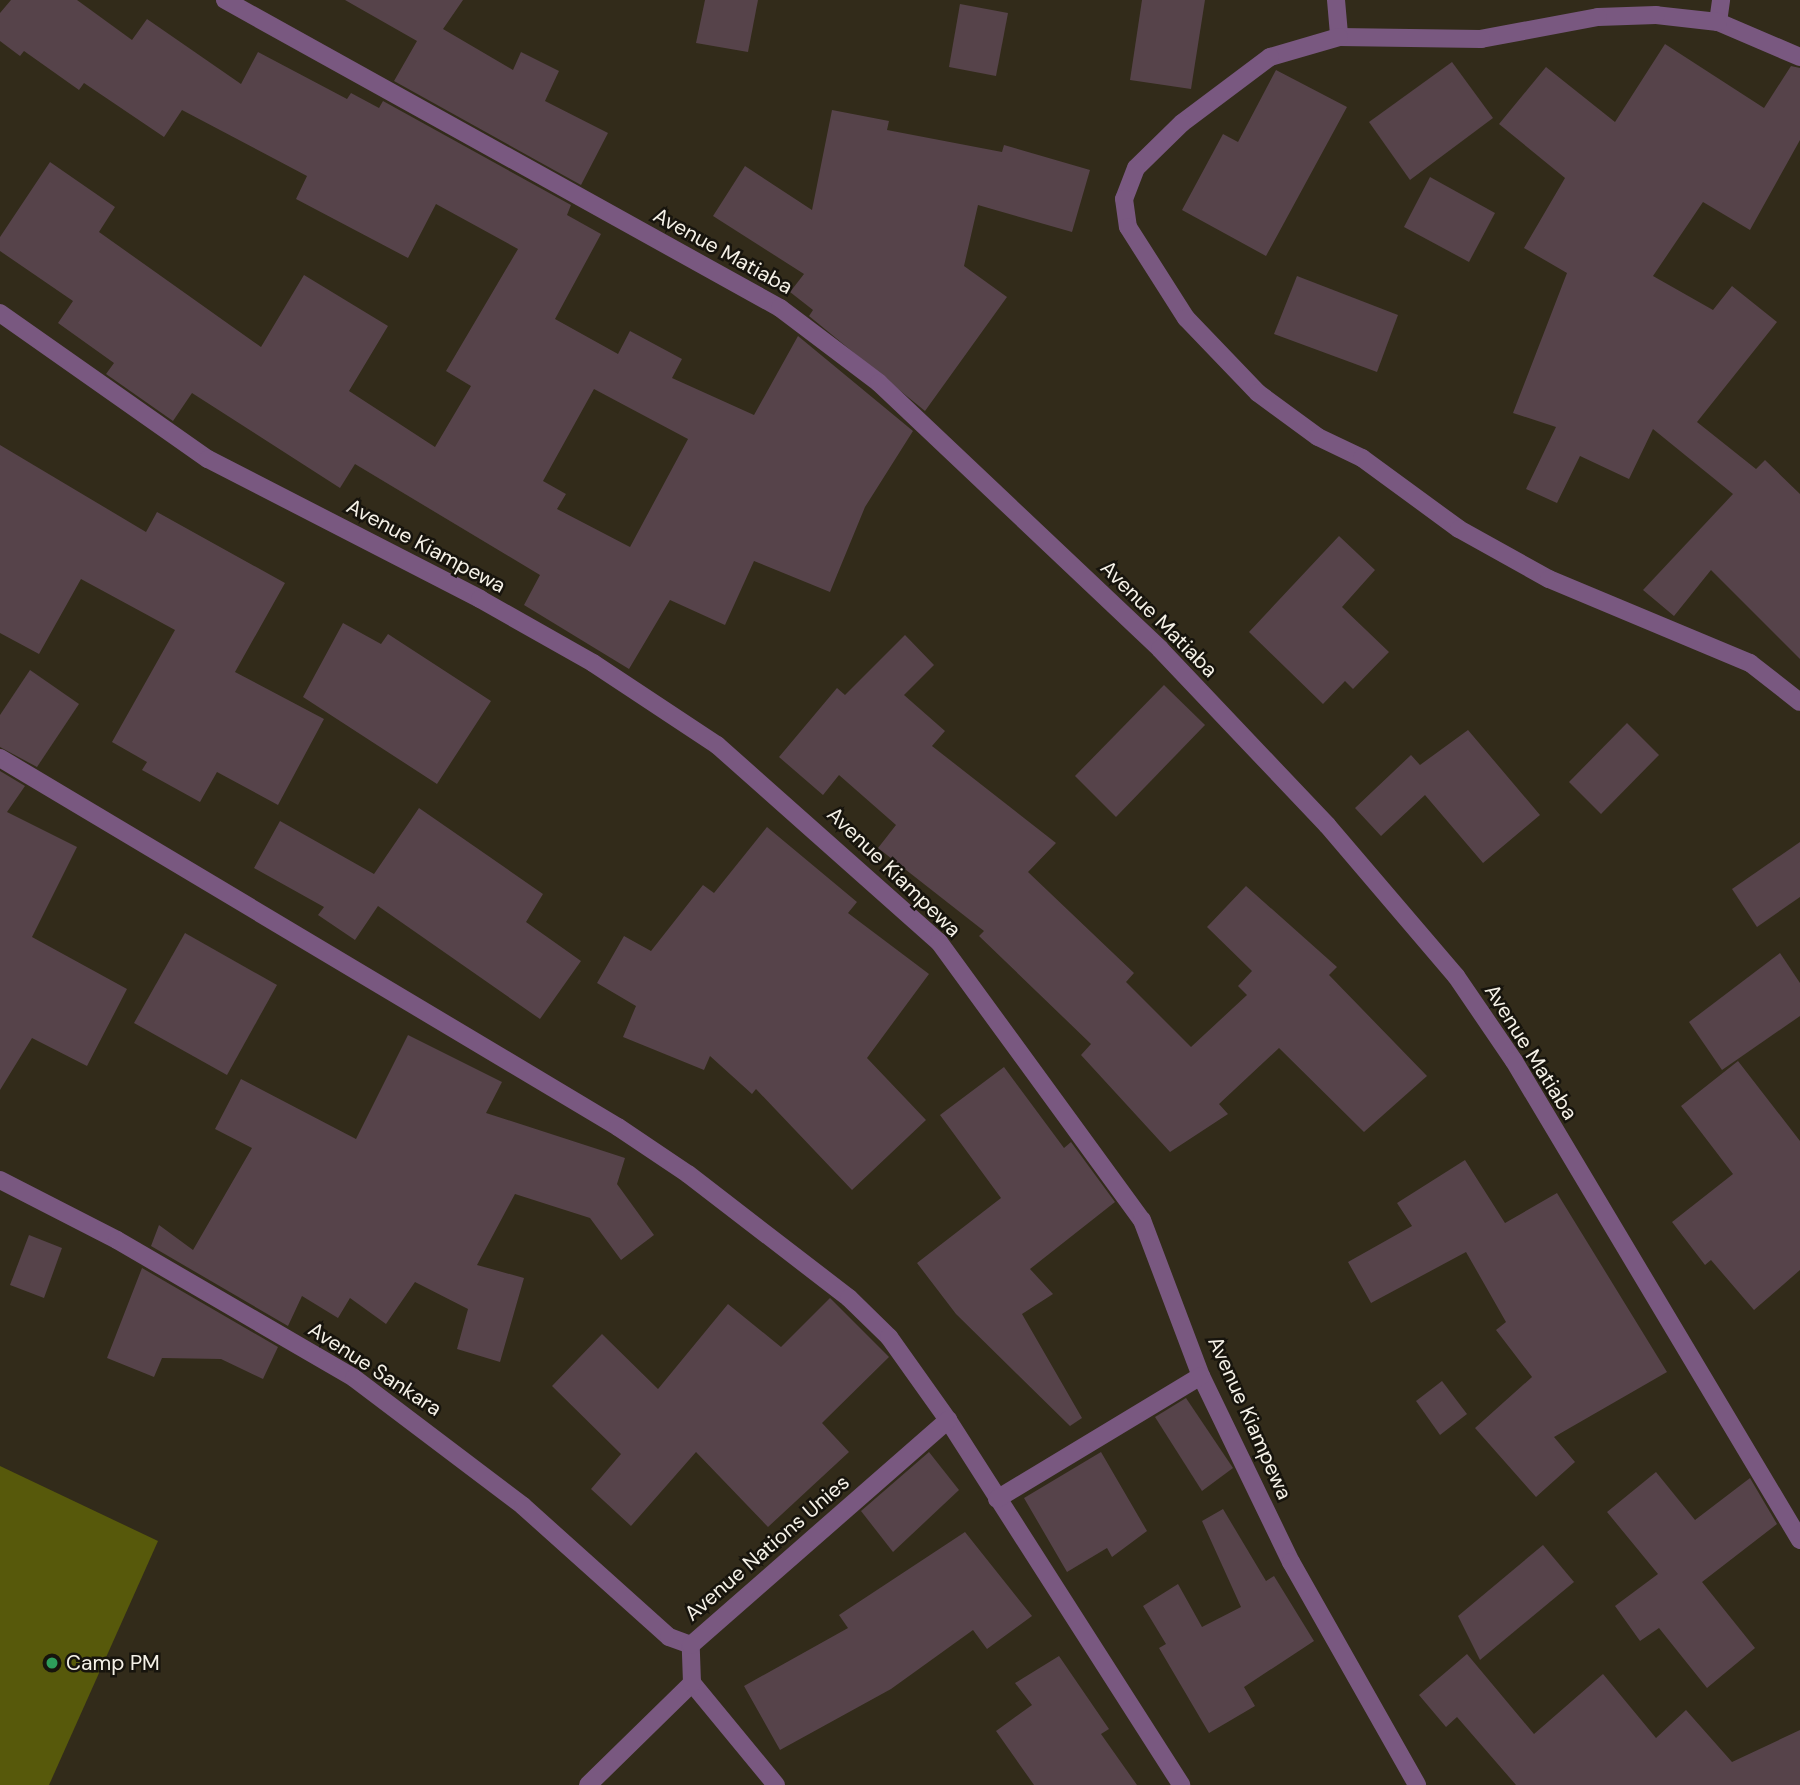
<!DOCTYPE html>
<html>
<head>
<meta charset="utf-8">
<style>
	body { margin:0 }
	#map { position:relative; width:1800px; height:1785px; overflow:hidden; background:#322b1a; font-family:"DM Sans",sans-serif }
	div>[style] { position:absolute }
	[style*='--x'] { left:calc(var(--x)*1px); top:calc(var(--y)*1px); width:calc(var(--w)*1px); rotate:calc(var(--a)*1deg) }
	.green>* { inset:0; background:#57590b }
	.building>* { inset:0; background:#56434a }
	.street>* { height:18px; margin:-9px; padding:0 9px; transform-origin:9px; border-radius:9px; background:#795880 }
	.dots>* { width:19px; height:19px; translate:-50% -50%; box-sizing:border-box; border:4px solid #17140d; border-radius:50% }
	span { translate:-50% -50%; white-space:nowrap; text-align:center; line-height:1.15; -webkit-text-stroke:5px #17140d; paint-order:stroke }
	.street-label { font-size:21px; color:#f5f1e7 }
	.poi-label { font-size:21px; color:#f5f1e7 }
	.left { translate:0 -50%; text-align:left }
</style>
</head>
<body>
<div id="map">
	<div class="green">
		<i style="clip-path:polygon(0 1466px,158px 1541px,49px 1785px,0 1785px)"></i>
	</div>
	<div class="building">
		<i style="clip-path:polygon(evenodd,11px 0,77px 0,132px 40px,147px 19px,241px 84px,258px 52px,347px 99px,351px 93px,379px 108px,383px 101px,571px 205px,567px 215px,601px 234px,555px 319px,618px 354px,630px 331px,682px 359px,672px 378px,754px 415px,798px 336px,913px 431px,865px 507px,830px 592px,754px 561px,725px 625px,670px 600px,629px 669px,524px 605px,540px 575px,355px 464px,340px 488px,192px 393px,173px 421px,106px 374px,114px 363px,58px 323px,73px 301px,0 251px,0 237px,50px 162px,115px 207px,99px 232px,261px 347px,304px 275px,388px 326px,349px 391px,435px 447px,471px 386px,446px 371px,518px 249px,436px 204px,408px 258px,296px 199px,307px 176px,182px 110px,164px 137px,84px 83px,79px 90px,24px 51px,20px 56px,0 41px,0 13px,11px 0,594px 389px,688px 439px,630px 547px,557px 509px,566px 494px,543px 481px,594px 389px)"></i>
		<i style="clip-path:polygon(345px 0,463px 0,443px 29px,513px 70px,521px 52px,559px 71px,545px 101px,608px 133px,581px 185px,394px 81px,417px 41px)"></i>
		<i style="clip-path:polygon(705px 0,758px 0,748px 52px,696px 43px)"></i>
		<i style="clip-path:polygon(1142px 0,1205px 0,1191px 89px,1130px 80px)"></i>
		<i style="clip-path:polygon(960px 4px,1008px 13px,996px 76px,949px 67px)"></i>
		<i style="clip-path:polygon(1665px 44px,1764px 108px,1791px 66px,1800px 68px,1800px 140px,1750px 230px,1703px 202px,1653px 276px,1713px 310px,1732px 286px,1777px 322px,1697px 422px,1756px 469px,1765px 460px,1800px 494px,1800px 659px,1711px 570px,1674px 616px,1643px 590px,1733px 494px,1653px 429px,1629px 479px,1580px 456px,1557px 503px,1526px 489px,1556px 427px,1513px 413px,1567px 273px,1524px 248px,1565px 178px,1499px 124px,1546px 67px,1615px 122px)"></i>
		<i style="clip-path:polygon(1452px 62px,1493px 118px,1410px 180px,1369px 122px)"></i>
		<i style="clip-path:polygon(1276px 70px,1347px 107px,1266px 256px,1182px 210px,1223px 134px,1238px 142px)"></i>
		<i style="clip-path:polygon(832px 110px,889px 121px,887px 130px,1002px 152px,1004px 145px,1090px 170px,1072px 232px,978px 205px,964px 266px,1007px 297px,925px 411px,809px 316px,813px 310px,790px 292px,804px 274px,713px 216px,745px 166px,812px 210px)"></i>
		<i style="clip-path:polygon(1430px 177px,1495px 213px,1469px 262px,1404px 227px)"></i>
		<i style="clip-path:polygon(1297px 276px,1398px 315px,1377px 372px,1274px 334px)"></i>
		<i style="clip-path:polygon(0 445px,146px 532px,157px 512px,285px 583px,235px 672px,324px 719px,278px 805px,217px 772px,200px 802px,142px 770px,147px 762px,112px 742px,175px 630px,81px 579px,39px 654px,0 633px)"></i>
		<i style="clip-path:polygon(1339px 536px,1375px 570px,1342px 607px,1389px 652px,1353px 689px,1345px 681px,1323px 704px,1249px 632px)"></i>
		<i style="clip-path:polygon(343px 623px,381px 644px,388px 634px,491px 701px,437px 784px,303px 697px)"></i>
		<i style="clip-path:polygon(905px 635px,934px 665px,904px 695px,945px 731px,932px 746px,1056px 843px,1028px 872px,1134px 973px,1126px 982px,1191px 1047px,1247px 995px,1238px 986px,1252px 971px,1207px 927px,1246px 886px,1337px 967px,1329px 975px,1427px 1076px,1364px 1132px,1279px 1048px,1219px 1104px,1228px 1114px,1170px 1152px,1081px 1055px,1091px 1044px,979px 936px,984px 931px,878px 848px,896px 825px,839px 775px,823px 795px,779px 757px,837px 688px,845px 695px)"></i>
		<i style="clip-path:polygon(30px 670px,79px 704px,37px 767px,0 747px,0 715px)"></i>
		<i style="clip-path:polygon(1164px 685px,1205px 725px,1116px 817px,1075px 776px)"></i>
		<i style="clip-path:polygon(1627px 723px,1659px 755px,1601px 814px,1569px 782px)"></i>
		<i style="clip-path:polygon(1468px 730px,1540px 815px,1483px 863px,1425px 795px,1381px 836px,1355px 808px,1411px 755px,1420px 765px)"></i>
		<i style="clip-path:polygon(0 771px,25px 786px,7px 812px,77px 847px,32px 937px,127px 989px,87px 1066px,32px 1038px,0 1090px)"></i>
		<i style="clip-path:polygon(419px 808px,543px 894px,526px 922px,581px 961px,540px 1019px,378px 906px,355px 940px,318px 915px,324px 907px,254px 868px,280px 821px,374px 874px)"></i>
		<i style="clip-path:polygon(767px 827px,857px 902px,848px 913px,929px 974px,867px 1058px,926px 1120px,852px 1190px,756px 1089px,752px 1094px,710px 1056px,704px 1070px,623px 1037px,636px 1006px,597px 983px,624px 936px,651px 951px,703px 885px,714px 893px)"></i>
		<i style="clip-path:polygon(1800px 842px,1800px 897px,1757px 927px,1732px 889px)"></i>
		<i style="clip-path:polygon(185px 933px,277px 985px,227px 1075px,134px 1023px)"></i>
		<i style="clip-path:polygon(1780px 953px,1800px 983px,1800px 1016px,1722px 1070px,1689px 1022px)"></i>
		<i style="clip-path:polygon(408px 1035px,502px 1082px,486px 1113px,625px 1158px,617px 1184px,654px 1235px,621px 1260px,590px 1218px,515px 1194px,477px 1265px,524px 1278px,500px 1362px,457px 1349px,468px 1309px,415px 1282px,386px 1324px,350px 1298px,338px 1318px,302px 1296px,288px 1326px,151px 1246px,159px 1225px,193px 1250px,252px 1148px,215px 1129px,241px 1079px,356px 1139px)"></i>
		<i style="clip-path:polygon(1738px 1061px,1800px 1141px,1800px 1270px,1754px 1310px,1711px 1260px,1705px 1265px,1672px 1222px,1733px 1174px,1681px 1106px)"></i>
		<i style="clip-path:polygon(1004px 1067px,1064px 1148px,1071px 1142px,1115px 1202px,1030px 1269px,1053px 1294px,1022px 1314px,1082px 1418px,1070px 1426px,956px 1314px,917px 1263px,1001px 1198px,940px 1115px)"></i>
		<i style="clip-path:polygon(1465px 1160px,1505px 1223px,1557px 1193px,1667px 1372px,1554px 1437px,1575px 1462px,1536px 1497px,1475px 1428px,1532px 1377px,1496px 1330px,1506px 1322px,1466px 1252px,1371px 1303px,1348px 1262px,1412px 1226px,1397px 1203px)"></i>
		<i style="clip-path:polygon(29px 1235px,62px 1248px,44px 1298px,10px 1285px)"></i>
		<i style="clip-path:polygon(142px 1268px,278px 1347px,263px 1379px,221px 1359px,162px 1358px,154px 1377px,107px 1358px)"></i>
		<i style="clip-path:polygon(830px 1298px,889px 1357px,822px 1423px,849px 1452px,768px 1527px,696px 1452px,631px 1526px,591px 1489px,621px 1454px,552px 1386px,602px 1334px,658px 1389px,728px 1304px,781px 1347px)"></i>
		<i style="clip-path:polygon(1442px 1381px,1467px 1414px,1440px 1435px,1416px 1401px)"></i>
		<i style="clip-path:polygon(1186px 1398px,1233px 1468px,1202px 1491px,1155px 1417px)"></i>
		<i style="clip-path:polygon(929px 1452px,959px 1490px,893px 1552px,861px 1511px)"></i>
		<i style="clip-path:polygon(1101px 1452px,1147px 1531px,1112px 1557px,1107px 1548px,1067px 1572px,1024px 1498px)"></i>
		<i style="clip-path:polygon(1656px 1472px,1695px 1520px,1750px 1478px,1777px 1524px,1702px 1582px,1755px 1648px,1707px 1688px,1659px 1628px,1640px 1641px,1615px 1606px,1658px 1574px,1607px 1512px)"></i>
		<i style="clip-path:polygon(1223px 1509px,1266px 1581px,1274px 1576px,1314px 1641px,1244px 1687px,1255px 1706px,1209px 1733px,1159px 1648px,1166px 1644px,1143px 1606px,1178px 1584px,1202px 1627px,1241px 1607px,1202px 1521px)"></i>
		<i style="clip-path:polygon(965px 1532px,1032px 1616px,987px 1649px,973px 1630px,891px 1689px,780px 1750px,744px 1686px,848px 1628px,839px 1615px)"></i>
		<i style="clip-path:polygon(1543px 1545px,1574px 1582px,1480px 1660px,1458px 1616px)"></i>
		<i style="clip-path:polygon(1467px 1654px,1534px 1734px,1603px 1674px,1656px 1738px,1686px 1710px,1732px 1762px,1800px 1730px,1800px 1785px,1516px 1785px,1457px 1717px,1446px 1727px,1419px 1695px)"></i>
		<i style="clip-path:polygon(1059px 1656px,1109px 1729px,1101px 1734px,1137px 1785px,1034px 1785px,996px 1731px,1032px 1705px,1015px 1683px)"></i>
	</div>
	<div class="street">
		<i style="--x:225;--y:0;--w:635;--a:29.03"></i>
		<i style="--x:780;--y:308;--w:124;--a:37.1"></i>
		<i style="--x:879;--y:383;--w:387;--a:43.4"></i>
		<i style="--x:1160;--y:649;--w:243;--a:46.5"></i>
		<i style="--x:1327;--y:825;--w:199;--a:49.5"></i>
		<i style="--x:1456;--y:976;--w:103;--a:55.7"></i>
		<i style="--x:1514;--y:1061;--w:558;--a:59.16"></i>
		<i style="--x:1336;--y:0;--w:37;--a:85"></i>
		<i style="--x:1718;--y:22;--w:22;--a:-82"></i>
		<i style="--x:1800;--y:57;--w:89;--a:-156.9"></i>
		<i style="--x:1718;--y:22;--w:62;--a:-173.6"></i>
		<i style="--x:1656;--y:15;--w:58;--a:178"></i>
		<i style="--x:1598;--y:17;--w:119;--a:169.4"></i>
		<i style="--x:1481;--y:39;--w:142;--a:-179.2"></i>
		<i style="--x:1339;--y:37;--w:72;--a:163.8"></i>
		<i style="--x:1270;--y:57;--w:110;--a:143.1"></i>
		<i style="--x:1182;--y:123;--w:64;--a:135.6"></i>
		<i style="--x:1136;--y:168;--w:33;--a:111"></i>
		<i style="--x:1124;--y:199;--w:28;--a:82"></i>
		<i style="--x:1128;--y:227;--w:108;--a:57.5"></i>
		<i style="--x:1186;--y:318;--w:104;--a:46.2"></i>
		<i style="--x:1258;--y:393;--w:74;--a:36.3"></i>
		<i style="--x:1318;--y:437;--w:49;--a:25.5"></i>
		<i style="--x:1362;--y:458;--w:120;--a:36.2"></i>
		<i style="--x:1459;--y:529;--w:103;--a:29.1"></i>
		<i style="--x:1549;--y:579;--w:218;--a:22.7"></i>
		<i style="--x:1750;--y:663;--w:63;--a:38"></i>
		<i style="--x:0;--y:313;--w:254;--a:35.1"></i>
		<i style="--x:208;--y:459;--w:306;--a:27.2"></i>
		<i style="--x:480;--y:599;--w:130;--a:29.5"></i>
		<i style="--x:593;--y:663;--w:149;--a:33.5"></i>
		<i style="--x:717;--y:745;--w:297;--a:41.6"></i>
		<i style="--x:939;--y:942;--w:344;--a:53.9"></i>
		<i style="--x:1142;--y:1220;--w:167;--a:69.3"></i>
		<i style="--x:1201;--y:1376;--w:207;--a:64.2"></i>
		<i style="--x:1291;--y:1562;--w:256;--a:60.5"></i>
		<i style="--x:0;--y:758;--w:720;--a:30.84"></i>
		<i style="--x:618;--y:1127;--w:84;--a:33.9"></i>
		<i style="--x:688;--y:1174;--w:203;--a:37.6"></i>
		<i style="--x:849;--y:1298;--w:56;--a:44.3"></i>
		<i style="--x:889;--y:1337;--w:102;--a:54.6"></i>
		<i style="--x:948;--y:1420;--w:433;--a:57.4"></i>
		<i style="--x:0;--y:1180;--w:131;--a:27.1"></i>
		<i style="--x:117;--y:1240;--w:274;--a:30.2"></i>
		<i style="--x:354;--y:1378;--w:212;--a:37.1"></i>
		<i style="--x:523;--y:1506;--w:196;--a:41.9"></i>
		<i style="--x:669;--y:1637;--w:23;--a:20"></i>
		<i style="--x:997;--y:1499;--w:238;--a:-31.1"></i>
		<i style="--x:692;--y:1683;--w:132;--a:50.5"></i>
		<i style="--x:588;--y:1785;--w:146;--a:-44.4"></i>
		<i style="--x:692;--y:1683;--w:38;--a:-92"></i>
		<i style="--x:691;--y:1645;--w:342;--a:-41.2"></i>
	</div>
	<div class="dots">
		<i style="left:52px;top:1663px;background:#2e9e5b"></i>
	</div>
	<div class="street-label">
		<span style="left:723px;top:251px;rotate:29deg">Avenue Matiaba</span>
		<span style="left:426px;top:546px;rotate:28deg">Avenue Kiampewa</span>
		<span style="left:1159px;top:619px;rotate:45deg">Avenue Matiaba</span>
		<span style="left:894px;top:872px;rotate:44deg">Avenue Kiampewa</span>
		<span style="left:1531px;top:1052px;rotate:58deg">Avenue Matiaba</span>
		<span style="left:375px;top:1369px;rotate:33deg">Avenue Sankara</span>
		<span style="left:1250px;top:1418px;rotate:66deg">Avenue Kiampewa</span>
		<span style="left:767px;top:1548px;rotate:-41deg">Avenue Nations Unies</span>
	</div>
	<div class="poi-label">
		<span class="left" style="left:66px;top:1663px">Camp PM</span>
	</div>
</div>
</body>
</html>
